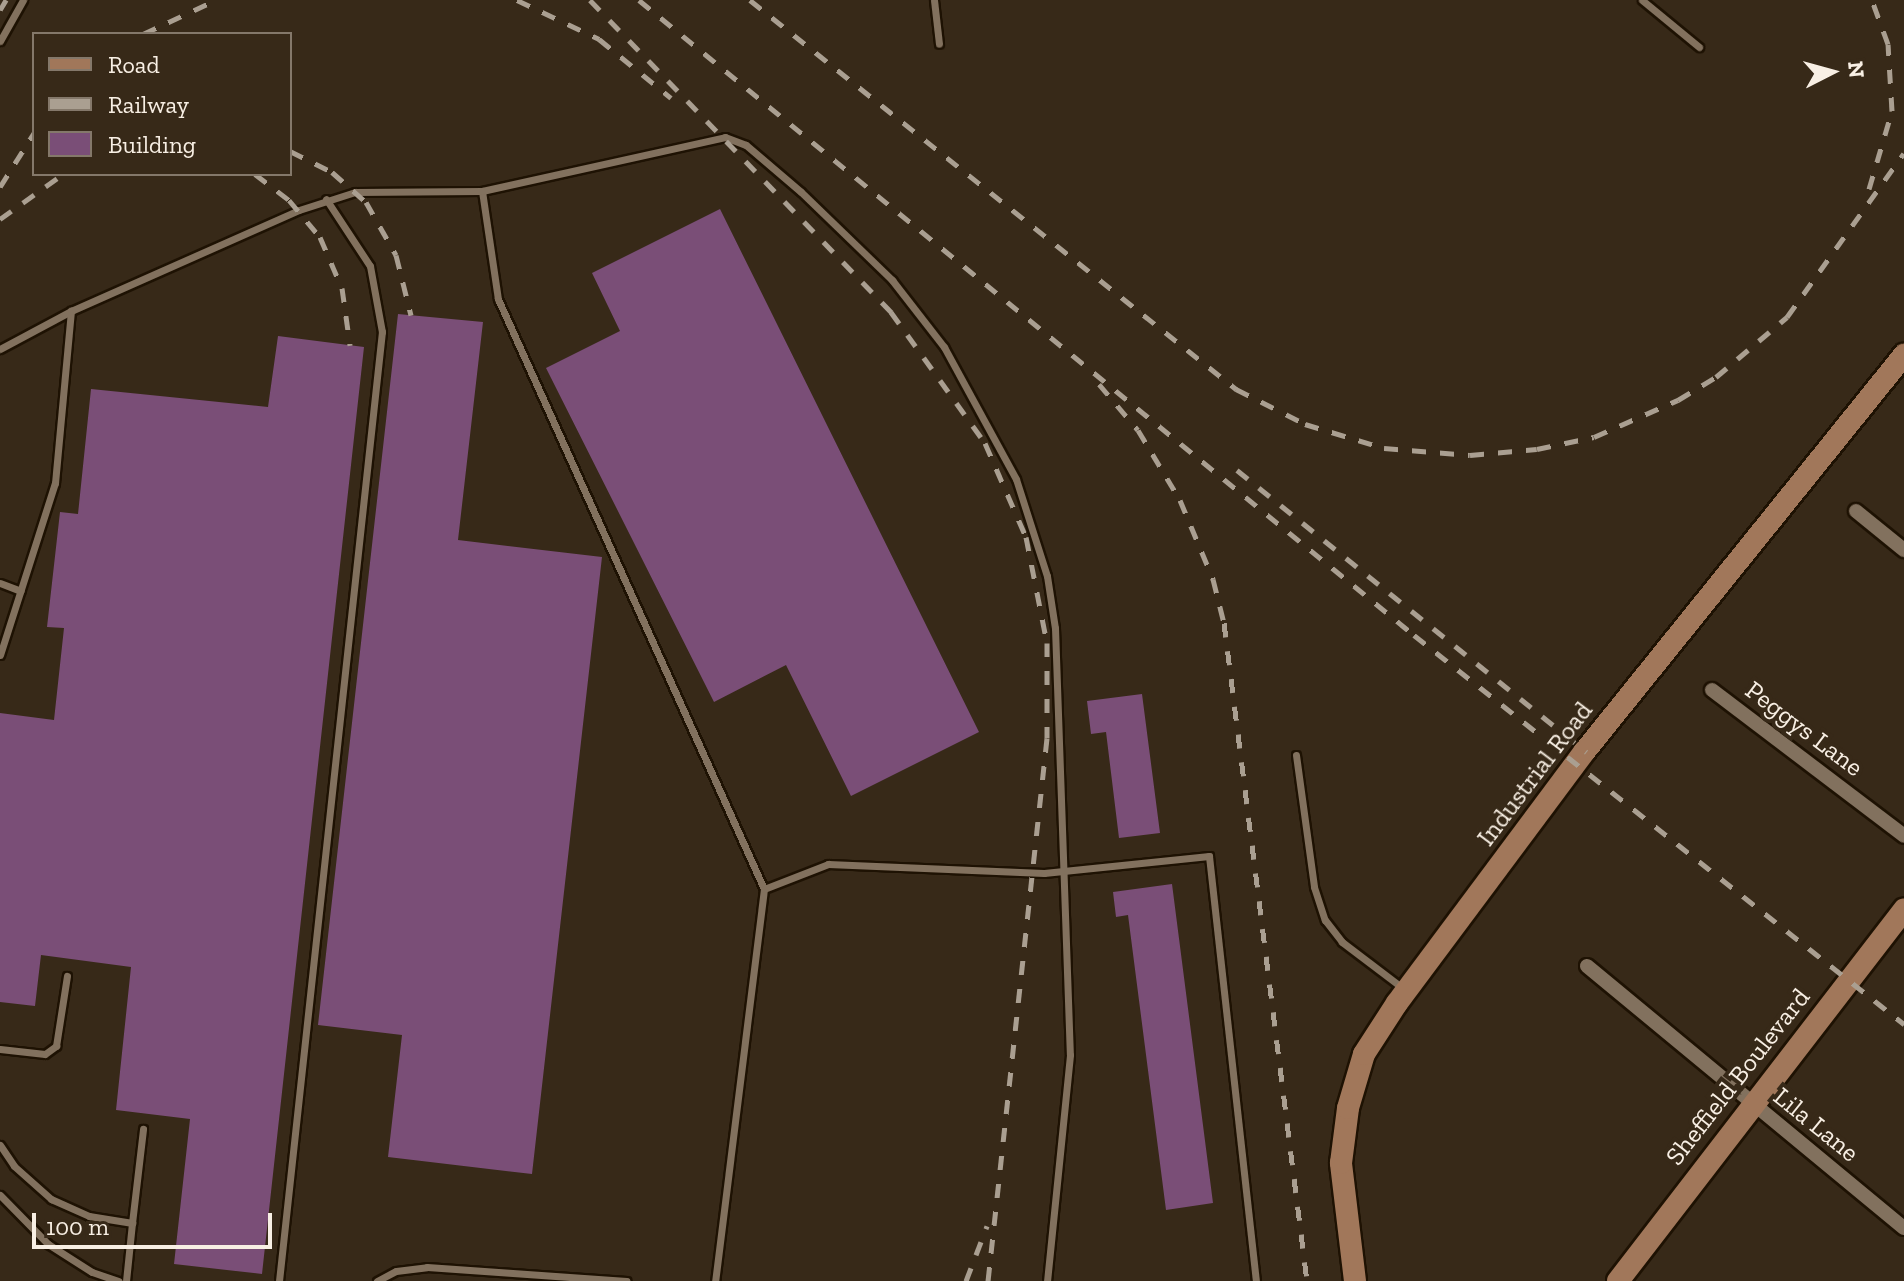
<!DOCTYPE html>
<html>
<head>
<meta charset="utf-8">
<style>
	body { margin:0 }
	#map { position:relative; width:1904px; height:1281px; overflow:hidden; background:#372918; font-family:"Zilla Slab",serif }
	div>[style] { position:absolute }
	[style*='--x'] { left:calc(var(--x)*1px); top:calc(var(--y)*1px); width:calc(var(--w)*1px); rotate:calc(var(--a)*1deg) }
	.building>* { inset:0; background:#7a4e77 }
	.roads { filter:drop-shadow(2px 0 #1e1203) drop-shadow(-2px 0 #1e1203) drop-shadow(0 2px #1e1203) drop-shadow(0 -2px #1e1203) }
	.lane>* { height:7px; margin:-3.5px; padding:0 3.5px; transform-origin:3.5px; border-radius:3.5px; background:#82715e }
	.street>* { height:14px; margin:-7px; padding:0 7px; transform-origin:7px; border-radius:7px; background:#82715e }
	.secondary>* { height:22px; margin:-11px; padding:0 11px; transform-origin:11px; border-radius:11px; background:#a1775a }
	.rail>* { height:5px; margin-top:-2.5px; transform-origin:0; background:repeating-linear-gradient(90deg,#aa9f91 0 14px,transparent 0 28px) }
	span { translate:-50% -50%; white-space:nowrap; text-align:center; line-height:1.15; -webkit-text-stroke:8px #372918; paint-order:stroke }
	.street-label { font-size:26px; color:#f8efe4 }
	.legend { position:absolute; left:32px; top:32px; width:260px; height:144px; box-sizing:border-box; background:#372918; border:2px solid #84786a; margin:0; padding:10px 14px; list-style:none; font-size:24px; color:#f8efe4 }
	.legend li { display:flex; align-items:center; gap:16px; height:40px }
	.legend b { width:40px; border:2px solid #84786a }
	.north { position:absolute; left:1792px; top:32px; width:80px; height:80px; -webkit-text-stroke:6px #372918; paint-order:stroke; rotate:84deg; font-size:22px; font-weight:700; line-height:32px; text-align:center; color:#f8efe4 }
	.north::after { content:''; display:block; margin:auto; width:28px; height:36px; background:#f8efe4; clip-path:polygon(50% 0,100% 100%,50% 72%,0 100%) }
	.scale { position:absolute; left:32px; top:1213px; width:240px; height:36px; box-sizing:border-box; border:4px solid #f8efe4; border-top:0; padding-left:10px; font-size:24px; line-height:28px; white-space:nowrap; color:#f8efe4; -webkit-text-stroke:6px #372918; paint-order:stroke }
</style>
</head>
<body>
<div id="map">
	<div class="building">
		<i style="clip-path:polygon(720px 209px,979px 732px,851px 796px,786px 665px,714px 702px,546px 368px,620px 331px,592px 273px)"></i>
		<i style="clip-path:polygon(398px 314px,483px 322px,458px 540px,602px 557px,532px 1174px,388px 1157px,402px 1035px,318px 1025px)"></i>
		<i style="clip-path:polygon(278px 336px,364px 347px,262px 1274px,174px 1264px,190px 1119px,116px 1110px,131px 967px,41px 955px,35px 1006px,0 1002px,0 713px,54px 720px,64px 628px,47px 627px,60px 512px,78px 514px,91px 389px,268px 407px)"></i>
		<i style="clip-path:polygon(1142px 694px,1160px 833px,1119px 838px,1106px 732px,1091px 734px,1087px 701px)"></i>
		<i style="clip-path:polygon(1172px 884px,1213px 1203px,1166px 1210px,1128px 915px,1116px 917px,1113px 892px)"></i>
	</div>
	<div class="roads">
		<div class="lane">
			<i style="--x:934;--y:0;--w:44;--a:83.5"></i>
			<i style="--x:1642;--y:0;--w:74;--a:39.5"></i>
			<i style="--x:0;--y:41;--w:47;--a:-60.7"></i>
			<i style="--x:482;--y:191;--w:109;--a:81.6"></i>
			<i style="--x:498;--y:299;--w:647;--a:65.73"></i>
			<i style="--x:764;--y:889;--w:395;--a:97.1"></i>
			<i style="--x:0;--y:349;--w:81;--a:-28.2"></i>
			<i style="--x:71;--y:311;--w:249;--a:-23.9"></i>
			<i style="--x:299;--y:210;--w:59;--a:-17.8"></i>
			<i style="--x:355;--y:192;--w:127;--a:-0.5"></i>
			<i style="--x:482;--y:191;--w:249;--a:-12.5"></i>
			<i style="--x:725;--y:137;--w:22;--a:21"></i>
			<i style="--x:746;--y:145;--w:72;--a:40.5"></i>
			<i style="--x:801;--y:192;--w:127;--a:44"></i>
			<i style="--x:892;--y:280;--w:85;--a:52.2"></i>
			<i style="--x:944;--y:347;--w:150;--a:61.4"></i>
			<i style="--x:1016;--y:479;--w:102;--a:72.3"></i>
			<i style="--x:1047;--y:576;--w:53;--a:81.3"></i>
			<i style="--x:1055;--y:628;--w:427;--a:88"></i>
			<i style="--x:1070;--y:1055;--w:227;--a:95.8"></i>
			<i style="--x:0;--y:583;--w:22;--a:21"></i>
			<i style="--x:0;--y:655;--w:181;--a:-72.3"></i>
			<i style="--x:55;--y:483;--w:173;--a:-84.7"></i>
			<i style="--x:1296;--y:755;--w:133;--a:82.2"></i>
			<i style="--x:1314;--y:887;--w:35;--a:72"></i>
			<i style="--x:1325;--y:920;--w:28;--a:52"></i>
			<i style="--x:1342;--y:942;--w:78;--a:37.2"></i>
			<i style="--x:764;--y:889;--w:69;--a:-21.3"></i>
			<i style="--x:828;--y:864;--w:216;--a:2.4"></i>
			<i style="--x:1044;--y:873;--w:166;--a:-5.9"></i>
			<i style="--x:1209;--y:856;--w:428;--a:83.7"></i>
			<i style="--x:0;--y:1049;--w:45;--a:6.3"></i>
			<i style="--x:45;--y:1054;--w:14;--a:-36"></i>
			<i style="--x:56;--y:1046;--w:71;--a:-81.1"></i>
			<i style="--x:0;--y:1145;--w:25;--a:56"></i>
			<i style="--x:14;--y:1166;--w:50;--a:41.7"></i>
			<i style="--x:51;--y:1199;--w:42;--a:24.1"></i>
			<i style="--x:89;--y:1216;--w:44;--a:9.2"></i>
			<i style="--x:132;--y:1223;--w:58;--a:95.9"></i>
			<i style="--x:0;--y:1195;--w:69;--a:45.6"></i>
			<i style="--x:48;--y:1244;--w:52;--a:32.5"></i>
			<i style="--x:92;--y:1272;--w:28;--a:19"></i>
			<i style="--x:132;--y:1223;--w:95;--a:-83.3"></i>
			<i style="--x:279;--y:1281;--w:955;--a:-83.81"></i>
			<i style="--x:382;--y:332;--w:67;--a:-100.3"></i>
			<i style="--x:370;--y:266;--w:80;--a:-123.3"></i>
			<i style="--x:377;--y:1281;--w:21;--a:-28"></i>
			<i style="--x:396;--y:1271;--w:31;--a:-7"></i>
			<i style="--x:427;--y:1267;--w:200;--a:4"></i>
		</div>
		<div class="street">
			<i style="--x:1856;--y:511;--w:62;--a:39.1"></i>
			<i style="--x:1712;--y:690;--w:241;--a:37.2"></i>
			<i style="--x:1587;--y:966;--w:411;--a:39.6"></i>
		</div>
		<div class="secondary">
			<i style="--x:1355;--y:1281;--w:119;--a:-96.8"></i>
			<i style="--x:1341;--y:1163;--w:55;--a:-82.7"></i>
			<i style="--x:1348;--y:1108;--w:56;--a:-73.5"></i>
			<i style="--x:1364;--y:1054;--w:61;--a:-57.1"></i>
			<i style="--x:1397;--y:1003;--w:314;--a:-53.3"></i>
			<i style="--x:1585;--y:751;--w:509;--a:-51.15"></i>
			<i style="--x:1618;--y:1281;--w:469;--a:-52.4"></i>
		</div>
	</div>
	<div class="rail">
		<i style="--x:517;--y:0;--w:91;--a:25.4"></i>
		<i style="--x:599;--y:39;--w:93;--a:39.3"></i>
		<i style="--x:590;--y:0;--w:434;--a:46"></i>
		<i style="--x:891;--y:312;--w:161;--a:54.3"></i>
		<i style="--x:985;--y:443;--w:103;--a:66.4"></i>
		<i style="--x:1026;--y:537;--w:108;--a:78.8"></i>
		<i style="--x:1047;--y:643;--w:95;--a:90"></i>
		<i style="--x:1047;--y:738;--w:546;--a:96.2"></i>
		<i style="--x:639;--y:0;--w:1002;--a:39.33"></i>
		<i style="--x:1414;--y:635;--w:626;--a:38.45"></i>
		<i style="--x:750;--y:0;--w:623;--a:38.67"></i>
		<i style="--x:1236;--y:389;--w:77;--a:26.9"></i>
		<i style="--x:1305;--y:424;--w:83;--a:16.9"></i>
		<i style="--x:1384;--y:448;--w:86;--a:4.7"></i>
		<i style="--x:1470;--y:455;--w:67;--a:-5.1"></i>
		<i style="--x:1537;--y:449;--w:58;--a:-11.9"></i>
		<i style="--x:1594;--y:437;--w:92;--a:-23.8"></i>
		<i style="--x:1678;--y:400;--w:44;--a:-31.2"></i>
		<i style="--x:1716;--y:377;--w:93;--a:-40.2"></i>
		<i style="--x:1787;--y:317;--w:201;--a:-54.5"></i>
		<i style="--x:0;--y:10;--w:12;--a:-59"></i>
		<i style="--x:143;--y:34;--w:81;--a:-25"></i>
		<i style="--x:290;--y:151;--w:47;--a:26.6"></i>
		<i style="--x:332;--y:172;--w:45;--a:41.4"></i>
		<i style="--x:366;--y:202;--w:61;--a:60.5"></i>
		<i style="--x:396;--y:255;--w:62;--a:76"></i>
		<i style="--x:255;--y:174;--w:43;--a:37.4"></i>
		<i style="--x:289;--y:200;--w:48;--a:50"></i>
		<i style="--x:320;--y:237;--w:56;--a:66.7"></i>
		<i style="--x:342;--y:288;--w:58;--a:82"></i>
		<i style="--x:0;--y:187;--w:64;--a:-57.8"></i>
		<i style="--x:1869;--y:189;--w:81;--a:-73.6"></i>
		<i style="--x:1892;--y:111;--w:67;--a:-93.4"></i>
		<i style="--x:1888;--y:44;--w:47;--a:-110"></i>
		<i style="--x:0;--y:219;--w:77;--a:-35.5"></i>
		<i style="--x:1099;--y:384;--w:60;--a:49.7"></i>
		<i style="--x:1138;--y:430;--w:82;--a:59"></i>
		<i style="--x:1180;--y:500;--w:86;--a:67.3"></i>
		<i style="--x:1213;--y:579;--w:45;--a:76"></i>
		<i style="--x:1224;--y:623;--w:663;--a:82.81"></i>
		<i style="--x:1237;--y:470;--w:449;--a:38.9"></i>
		<i style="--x:966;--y:1281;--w:59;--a:-69.1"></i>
	</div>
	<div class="street-label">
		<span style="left:1804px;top:729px;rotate:37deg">Peggys Lane</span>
		<span style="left:1535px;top:774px;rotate:-53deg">Industrial Road</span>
		<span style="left:1738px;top:1077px;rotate:-52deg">Sheffield Boulevard</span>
		<span style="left:1816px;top:1125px;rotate:39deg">Lila Lane</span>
	</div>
	<ul class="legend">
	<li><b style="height:10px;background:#a1775a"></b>Road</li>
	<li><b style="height:10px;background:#aa9f91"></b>Railway</li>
	<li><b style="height:22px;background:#7a4e77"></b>Building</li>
	</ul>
	<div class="north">N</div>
	<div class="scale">100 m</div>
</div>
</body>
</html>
